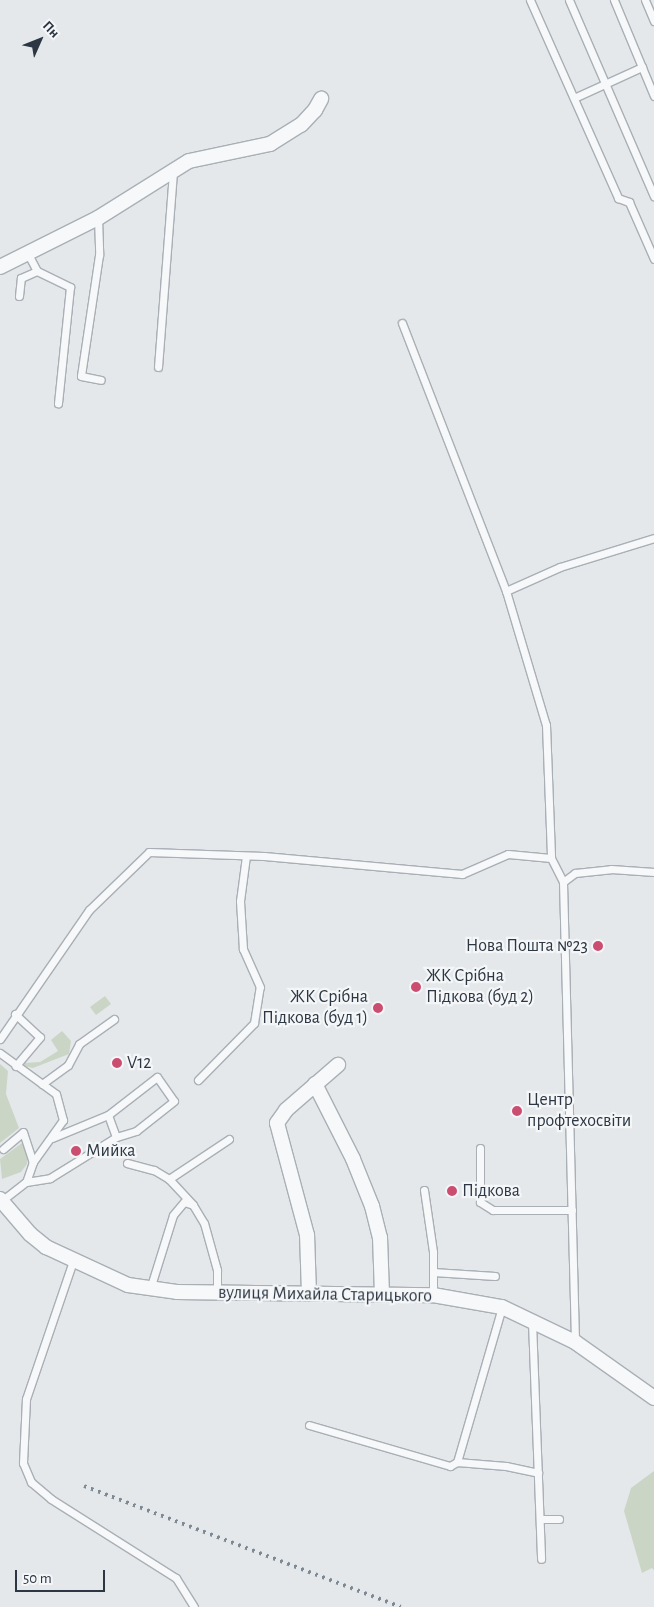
<!DOCTYPE html>
<html>
<head>
<meta charset="utf-8">
<style>
	body { margin:0 }
	#map { position:relative; width:654px; height:1607px; overflow:hidden; background:#e4e8eb; font-family:"Alegreya Sans",sans-serif }
	div>[style] { position:absolute }
	[style*='--x'] { left:calc(var(--x)*1px); top:calc(var(--y)*1px); width:calc(var(--w)*1px); rotate:calc(var(--a)*1deg) }
	.green>* { inset:0; background:#cbd5c5 }
	.roads { filter:drop-shadow(1px 0 #a9afb5) drop-shadow(-1px 0 #a9afb5) drop-shadow(0 1px #a9afb5) drop-shadow(0 -1px #a9afb5) }
	.lane>* { height:7px; margin:-3.5px; padding:0 3.5px; transform-origin:3.5px; border-radius:3.5px; background:#f7f8f9 }
	.street>* { height:14px; margin:-7px; padding:0 7px; transform-origin:7px; border-radius:7px; background:#f7f8f9 }
	.rail>* { height:4px; margin-top:-2px; transform-origin:0; background:repeating-linear-gradient(90deg,#7d8995 0 2.5px,transparent 0 7.5px) }
	.dots>* { width:14px; height:14px; translate:-50% -50%; box-sizing:border-box; border:2px solid #f4f6f8; border-radius:50% }
	span { translate:-50% -50%; white-space:nowrap; text-align:center; line-height:1.15; -webkit-text-stroke:4.5px #f4f6f8; paint-order:stroke }
	.poi-label { font-size:18px; color:#2c3743 }
	.right { translate:-100% -50%; text-align:right }
	.left { translate:0 -50%; text-align:left }
	.street-label { font-size:18px; color:#2c3743 }
	.north { position:absolute; left:15px; top:15px; width:50px; height:50px; -webkit-text-stroke:4px #f4f6f8; paint-order:stroke; rotate:46deg; font-size:14px; font-weight:700; line-height:20px; text-align:center; color:#2c3743 }
	.north::after { content:''; display:block; margin:auto; width:18px; height:22px; background:#2c3743; clip-path:polygon(50% 0,100% 100%,50% 72%,0 100%) }
	.scale { position:absolute; left:15px; top:1570px; width:90px; height:22px; box-sizing:border-box; border:2px solid #2c3743; border-top:0; padding-left:6px; font-size:15px; line-height:18px; white-space:nowrap; color:#2c3743; -webkit-text-stroke:4px #f4f6f8; paint-order:stroke }
</style>
</head>
<body>
<div id="map">
	<div class="green">
		<i style="clip-path:polygon(105px 996px,111px 1004px,96px 1015px,90px 1007px)"></i>
		<i style="clip-path:polygon(62px 1031px,71px 1041px,69px 1054px,33px 1068px,24px 1066px,24px 1063px,40px 1062px,58px 1051px,51px 1040px)"></i>
		<i style="clip-path:polygon(0 1064px,8px 1071px,6px 1094px,19px 1128px,0 1143px)"></i>
		<i style="clip-path:polygon(22px 1143px,28px 1154px,27px 1164px,21px 1172px,2px 1179px,0 1159px)"></i>
		<i style="clip-path:polygon(654px 1471px,654px 1570px,652px 1568px,642px 1573px,624px 1511px,631px 1488px)"></i>
	</div>
	<div class="roads">
		<div class="lane">
			<i style="--x:530;--y:0;--w:217;--a:66"></i>
			<i style="--x:618;--y:198;--w:12;--a:20"></i>
			<i style="--x:629;--y:202;--w:62;--a:66.3"></i>
			<i style="--x:569;--y:0;--w:214;--a:66.6"></i>
			<i style="--x:614;--y:0;--w:104;--a:67.4"></i>
			<i style="--x:645;--y:0;--w:23;--a:67"></i>
			<i style="--x:574;--y:98;--w:75;--a:-24.5"></i>
			<i style="--x:98;--y:218;--w:37;--a:88"></i>
			<i style="--x:99;--y:255;--w:122;--a:98.5"></i>
			<i style="--x:81;--y:376;--w:20;--a:11"></i>
			<i style="--x:28;--y:254;--w:19;--a:62"></i>
			<i style="--x:37;--y:271;--w:37;--a:26"></i>
			<i style="--x:70;--y:287;--w:117;--a:95.9"></i>
			<i style="--x:19;--y:296;--w:18;--a:-84"></i>
			<i style="--x:21;--y:278;--w:17;--a:-24"></i>
			<i style="--x:402;--y:323;--w:287;--a:68.8"></i>
			<i style="--x:506;--y:591;--w:140;--a:73.4"></i>
			<i style="--x:546;--y:725;--w:133;--a:87.8"></i>
			<i style="--x:551;--y:858;--w:27;--a:63"></i>
			<i style="--x:563;--y:882;--w:460;--a:88.5"></i>
			<i style="--x:158;--y:367;--w:197;--a:-85.6"></i>
			<i style="--x:506;--y:591;--w:59;--a:-24"></i>
			<i style="--x:560;--y:567;--w:98;--a:-17.1"></i>
			<i style="--x:563;--y:882;--w:15;--a:-37"></i>
			<i style="--x:575;--y:873;--w:36;--a:-6"></i>
			<i style="--x:611;--y:869;--w:43;--a:4"></i>
			<i style="--x:15;--y:1014;--w:34;--a:43"></i>
			<i style="--x:40;--y:1037;--w:38;--a:130"></i>
			<i style="--x:0;--y:1039;--w:157;--a:-55.4"></i>
			<i style="--x:89;--y:910;--w:83;--a:-44"></i>
			<i style="--x:149;--y:852;--w:115;--a:2"></i>
			<i style="--x:264;--y:856;--w:199;--a:5.2"></i>
			<i style="--x:462;--y:874;--w:50;--a:-23.5"></i>
			<i style="--x:508;--y:854;--w:43;--a:5.3"></i>
			<i style="--x:0;--y:1053;--w:69;--a:36.2"></i>
			<i style="--x:56;--y:1094;--w:27;--a:75"></i>
			<i style="--x:63;--y:1120;--w:52;--a:125.5"></i>
			<i style="--x:33;--y:1162;--w:21;--a:109"></i>
			<i style="--x:198;--y:1080;--w:80;--a:-45.5"></i>
			<i style="--x:254;--y:1023;--w:36;--a:-81"></i>
			<i style="--x:260;--y:987;--w:42;--a:-114.1"></i>
			<i style="--x:243;--y:949;--w:48;--a:-93.6"></i>
			<i style="--x:240;--y:901;--w:45;--a:-82.4"></i>
			<i style="--x:42;--y:1084;--w:32;--a:-36"></i>
			<i style="--x:68;--y:1065;--w:24;--a:-62"></i>
			<i style="--x:79;--y:1044;--w:43;--a:-35.5"></i>
			<i style="--x:52;--y:1138;--w:61;--a:-22.3"></i>
			<i style="--x:480;--y:1148;--w:54;--a:90"></i>
			<i style="--x:480;--y:1202;--w:15;--a:32"></i>
			<i style="--x:493;--y:1210;--w:79;--a:0"></i>
			<i style="--x:3;--y:1149;--w:26;--a:-40"></i>
			<i style="--x:23;--y:1132;--w:32;--a:72"></i>
			<i style="--x:127;--y:1163;--w:28;--a:15"></i>
			<i style="--x:154;--y:1170;--w:17;--a:31"></i>
			<i style="--x:169;--y:1179;--w:35;--a:47"></i>
			<i style="--x:169;--y:1179;--w:72;--a:-33.7"></i>
			<i style="--x:424;--y:1190;--w:63;--a:81.7"></i>
			<i style="--x:433;--y:1252;--w:43;--a:90"></i>
			<i style="--x:0;--y:1202;--w:33;--a:-38"></i>
			<i style="--x:26;--y:1182;--w:24;--a:-9"></i>
			<i style="--x:50;--y:1178;--w:78;--a:-31.8"></i>
			<i style="--x:116;--y:1137;--w:23;--a:-110"></i>
			<i style="--x:108;--y:1115;--w:62;--a:-37.8"></i>
			<i style="--x:157;--y:1077;--w:29;--a:55"></i>
			<i style="--x:174;--y:1101;--w:48;--a:141.7"></i>
			<i style="--x:136;--y:1131;--w:21;--a:163"></i>
			<i style="--x:73;--y:1261;--w:146;--a:108.8"></i>
			<i style="--x:26;--y:1399;--w:64;--a:92.7"></i>
			<i style="--x:23;--y:1463;--w:21;--a:67"></i>
			<i style="--x:31;--y:1482;--w:26;--a:40"></i>
			<i style="--x:51;--y:1499;--w:148;--a:32.3"></i>
			<i style="--x:176;--y:1578;--w:34;--a:58"></i>
			<i style="--x:433;--y:1272;--w:62;--a:3.7"></i>
			<i style="--x:150;--y:1289;--w:77;--a:-72.7"></i>
			<i style="--x:173;--y:1215;--w:17;--a:-50"></i>
			<i style="--x:184;--y:1202;--w:9;--a:18"></i>
			<i style="--x:193;--y:1205;--w:21;--a:59"></i>
			<i style="--x:204;--y:1223;--w:49;--a:74.5"></i>
			<i style="--x:217;--y:1270;--w:23;--a:90"></i>
			<i style="--x:532;--y:1322;--w:237;--a:87.8"></i>
			<i style="--x:309;--y:1425;--w:147;--a:16.2"></i>
			<i style="--x:450;--y:1466;--w:8;--a:-30"></i>
			<i style="--x:457;--y:1462;--w:49;--a:4.7"></i>
			<i style="--x:506;--y:1466;--w:33;--a:12"></i>
			<i style="--x:457;--y:1462;--w:161;--a:-73.8"></i>
			<i style="--x:540;--y:1519;--w:19;--a:0"></i>
		</div>
		<div class="street">
			<i style="--x:0;--y:267;--w:110;--a:-26.6"></i>
			<i style="--x:98;--y:218;--w:107;--a:-32.1"></i>
			<i style="--x:189;--y:161;--w:83;--a:-11.9"></i>
			<i style="--x:270;--y:144;--w:36;--a:-32"></i>
			<i style="--x:301;--y:125;--w:21;--a:-47"></i>
			<i style="--x:315;--y:110;--w:13;--a:-61"></i>
			<i style="--x:315;--y:1084;--w:84;--a:63.1"></i>
			<i style="--x:353;--y:1159;--w:51;--a:68"></i>
			<i style="--x:372;--y:1206;--w:32;--a:76"></i>
			<i style="--x:380;--y:1237;--w:56;--a:88"></i>
			<i style="--x:0;--y:1199;--w:46;--a:49.4"></i>
			<i style="--x:30;--y:1234;--w:21;--a:39"></i>
			<i style="--x:46;--y:1247;--w:90;--a:24.9"></i>
			<i style="--x:128;--y:1285;--w:49;--a:8.1"></i>
			<i style="--x:177;--y:1292;--w:256;--a:0.7"></i>
			<i style="--x:433;--y:1295;--w:70;--a:9.9"></i>
			<i style="--x:502;--y:1307;--w:81;--a:25.6"></i>
			<i style="--x:575;--y:1342;--w:97;--a:35.3"></i>
			<i style="--x:309;--y:1294;--w:59;--a:-91.9"></i>
			<i style="--x:307;--y:1235;--w:116;--a:-105"></i>
			<i style="--x:277;--y:1123;--w:16;--a:-55"></i>
			<i style="--x:286;--y:1110;--w:69;--a:-40.9"></i>
		</div>
	</div>
	<div class="rail">
		<i style="--x:84;--y:1486;--w:339;--a:20.9"></i>
	</div>
	<div class="dots">
		<i style="left:598px;top:946px;background:#cb4e70"></i>
		<i style="left:416px;top:987px;background:#cb4e70"></i>
		<i style="left:378px;top:1008px;background:#cb4e70"></i>
		<i style="left:117px;top:1063px;background:#cb4e70"></i>
		<i style="left:517px;top:1111px;background:#cb4e70"></i>
		<i style="left:76px;top:1151px;background:#cb4e70"></i>
		<i style="left:452px;top:1191px;background:#cb4e70"></i>
	</div>
	<div class="poi-label">
		<span class="right" style="left:588px;top:946px">Нова Пошта №23</span>
		<span class="left" style="left:426px;top:987px">ЖК Срібна<br>Підкова (буд 2)</span>
		<span class="right" style="left:368px;top:1008px">ЖК Срібна<br>Підкова (буд 1)</span>
		<span class="left" style="left:127px;top:1063px">V12</span>
		<span class="left" style="left:527px;top:1111px">Центр<br>профтехосвіти</span>
		<span class="left" style="left:86px;top:1151px">Мийка</span>
		<span class="left" style="left:462px;top:1191px">Підкова</span>
	</div>
	<div class="street-label">
		<span style="left:325px;top:1295px;rotate:1deg">вулиця Михайла Старицького</span>
	</div>
	<div class="north">Пн</div>
	<div class="scale">50 m</div>
</div>
</body>
</html>
